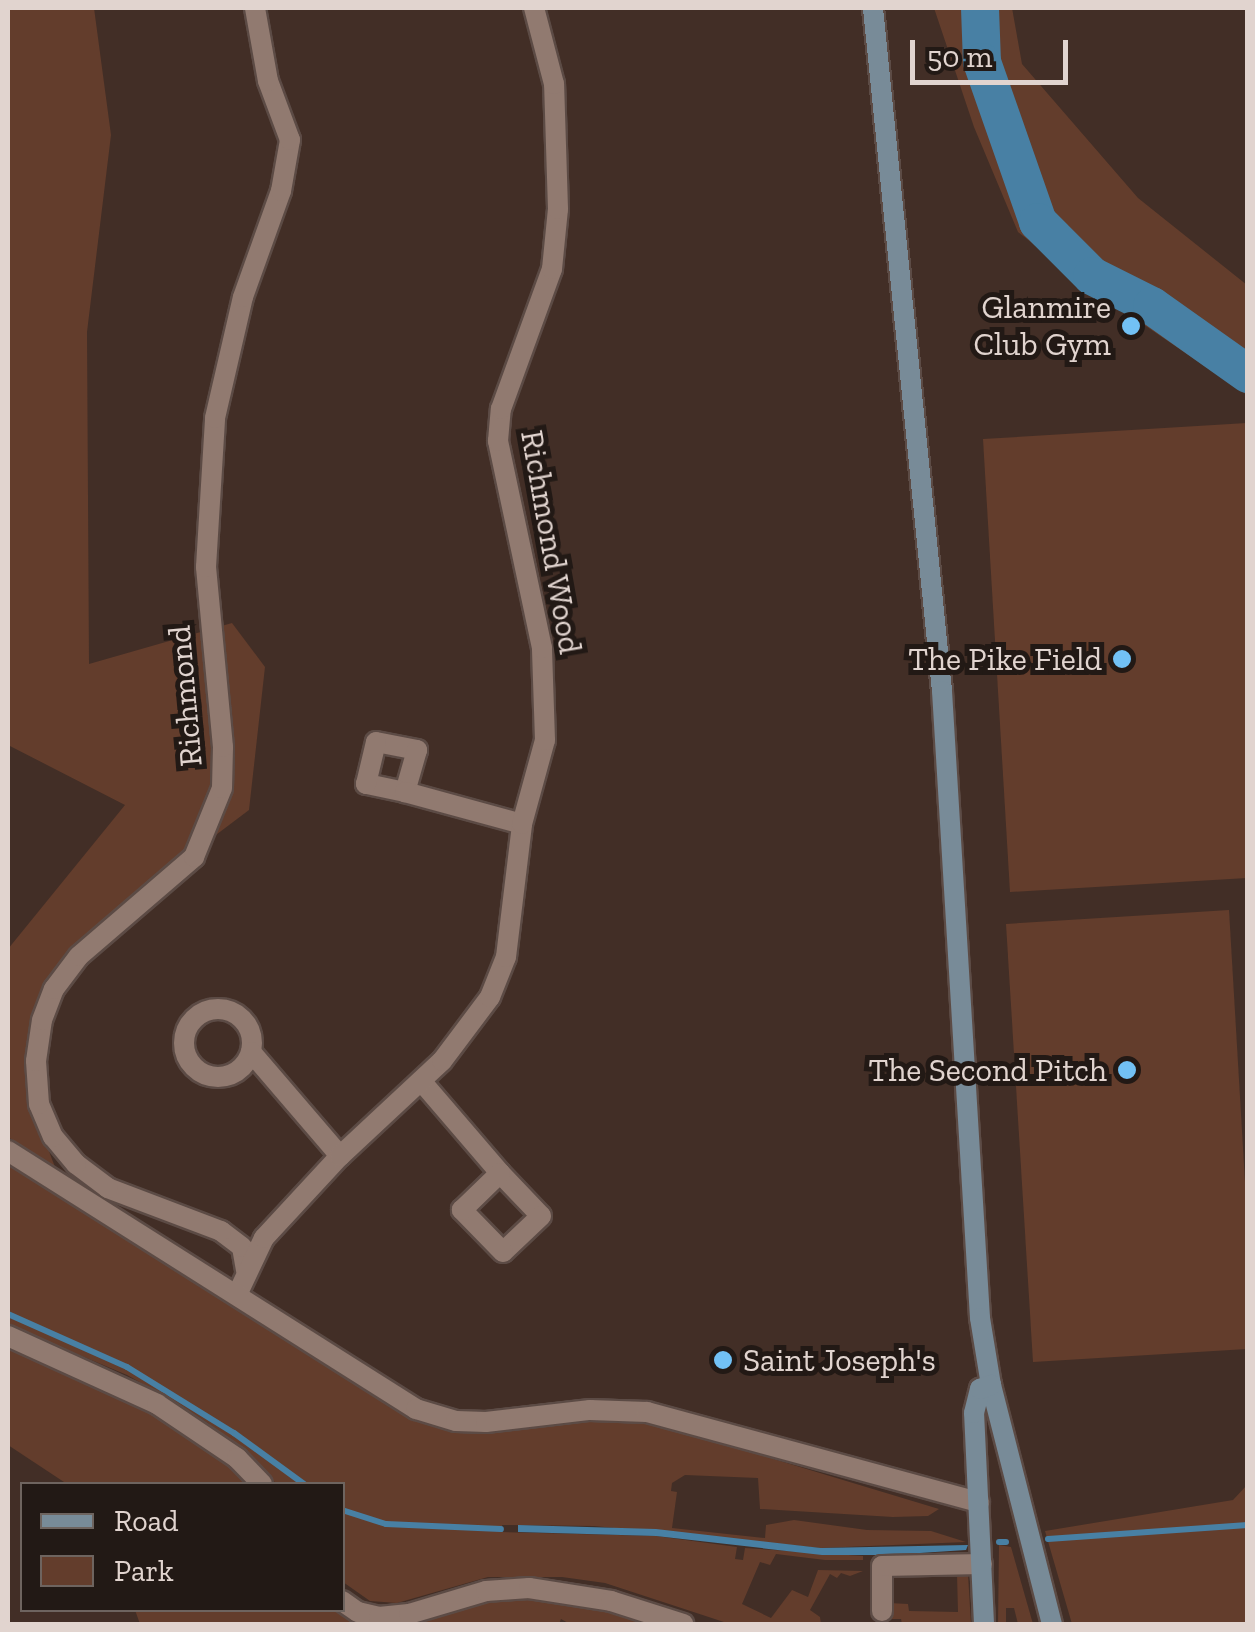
<!DOCTYPE html>
<html>
<head>
<meta charset="utf-8">
<style>
	body { margin:0 }
	#map { position:relative; width:1255px; height:1632px; overflow:hidden; background:#422e26; font-family:"Zilla Slab",serif }
	div>[style] { position:absolute }
	[style*='--x'] { left:calc(var(--x)*1px); top:calc(var(--y)*1px); width:calc(var(--w)*1px); rotate:calc(var(--a)*1deg) }
	.green>* { inset:0; background:#633d2c }
	.water>* { inset:0; background:#4880a4 }
	.stream>* { height:6px; margin:-3px; padding:0 3px; transform-origin:3px; border-radius:3px; background:#4880a4 }
	.river>* { height:38px; margin:-19px; padding:0 19px; transform-origin:19px; border-radius:19px; background:#4880a4 }
	.roads { filter:drop-shadow(2px 0 #5c4b45) drop-shadow(-2px 0 #5c4b45) drop-shadow(0 2px #5c4b45) drop-shadow(0 -2px #5c4b45) }
	.minor>* { height:20px; margin:-10px; padding:0 10px; transform-origin:10px; border-radius:10px; background:#917a70 }
	.minor>.ring { margin:-10px; padding:0; box-sizing:content-box; background:none; border:20px solid #917a70; border-radius:50% }
	.tertiary>* { height:20px; margin:-10px; padding:0 10px; transform-origin:10px; border-radius:10px; background:#917a70 }
	.secondary>* { height:20px; margin:-10px; padding:0 10px; transform-origin:10px; border-radius:10px; background:#788b98 }
	.dots>* { width:28px; height:28px; translate:-50% -50%; box-sizing:border-box; border:5px solid #221915; border-radius:50% }
	span { translate:-50% -50%; white-space:nowrap; text-align:center; line-height:1.15; -webkit-text-stroke:10px #221915; paint-order:stroke }
	.poi-label { font-size:32px; color:#e1d4cf }
	.right { translate:-100% -50%; text-align:right }
	.left { translate:0 -50%; text-align:left }
	.street-label { font-size:32px; color:#e1d4cf }
	.frame { position:absolute; inset:0; border:10px solid #e1d4cf; pointer-events:none }
	.legend { position:absolute; left:20px; top:1482px; width:325px; height:130px; box-sizing:border-box; background:#221915; border:2px solid #6e645f; margin:0; padding:12px 18px; list-style:none; font-size:30px; color:#e1d4cf }
	.legend li { display:flex; align-items:center; gap:20px; height:50px }
	.legend b { width:50px; border:2px solid #6e645f }
	.scale { position:absolute; left:910px; top:40px; width:158px; height:45px; box-sizing:border-box; border:5px solid #e1d4cf; border-top:0; padding-left:12px; font-size:30px; line-height:35px; white-space:nowrap; color:#e1d4cf; -webkit-text-stroke:8px #221915; paint-order:stroke }
</style>
</head>
<body>
<div id="map">
	<div class="green">
		<i style="clip-path:polygon(8px 8px,94px 8px,111px 135px,87px 332px,89px 664px,232px 623px,265px 667px,249px 810px,184px 859px,61px 968px,26px 1091px,55px 1167px,8px 1137px,8px 949px,125px 805px,8px 745px)"></i>
		<i style="clip-path:polygon(934px 8px,1012px 8px,1022px 64px,1138px 198px,1247px 285px,1247px 395px,1087px 286px,1018px 232px,974px 127px)"></i>
		<i style="clip-path:polygon(1247px 423px,1247px 878px,1010px 892px,983px 439px)"></i>
		<i style="clip-path:polygon(1229px 910px,1247px 1216px,1247px 1349px,1033px 1362px,1006px 924px)"></i>
		<i style="clip-path:polygon(8px 1160px,379px 1400px,427px 1424px,455px 1431px,589px 1420px,648px 1421px,939px 1509px,928px 1516px,893px 1517px,760px 1509px,758px 1478px,685px 1475px,672px 1483px,671px 1491px,677px 1492px,672px 1528px,765px 1538px,766px 1525px,794px 1520px,867px 1530px,931px 1531px,966px 1542px,821px 1548px,594px 1526px,502px 1525px,502px 1532px,656px 1536px,737px 1547px,735px 1559px,743px 1560px,745px 1548px,863px 1556px,863px 1560px,825px 1560px,776px 1554px,770px 1565px,760px 1562px,742px 1604px,771px 1618px,792px 1590px,808px 1597px,818px 1570px,863px 1571px,850px 1576px,841px 1573px,837px 1578px,830px 1574px,810px 1610px,820px 1617px,821px 1624px,730px 1624px,605px 1583px,562px 1577px,488px 1577px,397px 1603px,370px 1601px,343px 1582px,342px 1484px,277px 1484px,208px 1423px,177px 1403px,127px 1375px,8px 1325px)"></i>
		<i style="clip-path:polygon(8px 1347px,167px 1419px,251px 1484px,67px 1484px,8px 1445px)"></i>
		<i style="clip-path:polygon(1247px 1485px,1247px 1624px,1072px 1624px,1045px 1531px,1233px 1500px)"></i>
		<i style="clip-path:polygon(999px 1545px,1011px 1547px,1033px 1624px,1018px 1624px,1014px 1608px,1006px 1608px,1006px 1622px,998px 1624px)"></i>
		<i style="clip-path:polygon(957px 1574px,968px 1574px,971px 1624px,902px 1624px,901px 1619px,889px 1619px,889px 1603px,908px 1604px,909px 1611px,958px 1612px)"></i>
		<i style="clip-path:polygon(528px 1598px,570px 1602px,650px 1624px,570px 1624px,561px 1619px,559px 1624px,405px 1624px,494px 1601px)"></i>
		<i style="clip-path:polygon(135px 1610px,337px 1610px,361px 1624px,140px 1624px)"></i>
	</div>
	<div class="water">
		<i style="clip-path:polygon(518px 1525px,656px 1529px,821px 1548px,968px 1545px,966px 1550px,889px 1555px,822px 1555px,656px 1536px,518px 1532px)"></i>
	</div>
	<div class="stream">
		<i style="--x:8;--y:1314;--w:130;--a:24"></i>
		<i style="--x:127;--y:1367;--w:126;--a:31.7"></i>
		<i style="--x:234;--y:1433;--w:87;--a:36.1"></i>
		<i style="--x:342;--y:1510;--w:46;--a:17.7"></i>
		<i style="--x:386;--y:1524;--w:115;--a:2.5"></i>
		<i style="--x:1048;--y:1539;--w:200;--a:-4"></i>
		<i style="--x:999;--y:1542;--w:7;--a:0"></i>
	</div>
	<div class="river">
		<i style="--x:980;--y:8;--w:54;--a:87.9"></i>
		<i style="--x:982;--y:62;--w:170;--a:70.7"></i>
		<i style="--x:1038;--y:222;--w:76;--a:45"></i>
		<i style="--x:1092;--y:276;--w:67;--a:26.6"></i>
		<i style="--x:1152;--y:306;--w:118;--a:35.3"></i>
	</div>
	<div class="roads">
		<div class="minor">
			<i style="--x:376;--y:742;--w:42;--a:11"></i>
			<i style="--x:417;--y:750;--w:44;--a:105.9"></i>
			<i style="--x:405;--y:792;--w:40;--a:-168"></i>
			<i style="--x:366;--y:784;--w:43;--a:-76.6"></i>
			<i style="--x:405;--y:792;--w:121;--a:15.3"></i>
			<i class="ring" style="left:184px;top:1009px;width:48px;height:48px"></i>
			<i style="--x:251;--y:1052;--w:137;--a:49.4"></i>
			<i style="--x:422;--y:1082;--w:120;--a:49.4"></i>
			<i style="--x:500;--y:1173;--w:59;--a:46.4"></i>
			<i style="--x:541;--y:1216;--w:52;--a:136.5"></i>
			<i style="--x:503;--y:1252;--w:59;--a:-134.3"></i>
			<i style="--x:462;--y:1210;--w:53;--a:-44.2"></i>
			<i style="--x:246;--y:1270;--w:23;--a:-100"></i>
			<i style="--x:242;--y:1247;--w:26;--a:-143"></i>
			<i style="--x:221;--y:1231;--w:121;--a:-159.2"></i>
			<i style="--x:108;--y:1188;--w:40;--a:-143"></i>
			<i style="--x:76;--y:1164;--w:35;--a:-130"></i>
			<i style="--x:53;--y:1137;--w:36;--a:-113"></i>
			<i style="--x:39;--y:1104;--w:43;--a:-94"></i>
			<i style="--x:36;--y:1061;--w:41;--a:-81.7"></i>
			<i style="--x:42;--y:1020;--w:33;--a:-69"></i>
			<i style="--x:54;--y:989;--w:41;--a:-52.9"></i>
			<i style="--x:79;--y:956;--w:152;--a:-40.7"></i>
			<i style="--x:194;--y:857;--w:74;--a:-67.9"></i>
			<i style="--x:222;--y:788;--w:41;--a:-88.6"></i>
			<i style="--x:223;--y:747;--w:181;--a:-95.4"></i>
			<i style="--x:206;--y:567;--w:149;--a:-86.5"></i>
			<i style="--x:215;--y:418;--w:124;--a:-77"></i>
			<i style="--x:243;--y:297;--w:113;--a:-70.3"></i>
			<i style="--x:281;--y:191;--w:52;--a:-80"></i>
			<i style="--x:290;--y:140;--w:63;--a:-110.4"></i>
			<i style="--x:268;--y:81;--w:74;--a:-100.1"></i>
			<i style="--x:237;--y:1295;--w:63;--a:-64.7"></i>
			<i style="--x:264;--y:1238;--w:112;--a:-47.2"></i>
			<i style="--x:340;--y:1156;--w:139;--a:-43"></i>
			<i style="--x:442;--y:1061;--w:80;--a:-53.1"></i>
			<i style="--x:490;--y:997;--w:43;--a:-68.2"></i>
			<i style="--x:506;--y:957;--w:134;--a:-83.1"></i>
			<i style="--x:522;--y:824;--w:87;--a:-74.7"></i>
			<i style="--x:545;--y:740;--w:92;--a:-91.9"></i>
			<i style="--x:542;--y:648;--w:212;--a:-102"></i>
			<i style="--x:498;--y:441;--w:32;--a:-85"></i>
			<i style="--x:501;--y:409;--w:149;--a:-70"></i>
			<i style="--x:552;--y:269;--w:60;--a:-84.3"></i>
			<i style="--x:558;--y:209;--w:125;--a:-91.8"></i>
			<i style="--x:554;--y:84;--w:79;--a:-104.7"></i>
			<i style="--x:8;--y:1336;--w:164;--a:24.5"></i>
			<i style="--x:157;--y:1404;--w:97;--a:34"></i>
			<i style="--x:237;--y:1458;--w:36;--a:46"></i>
			<i style="--x:342;--y:1601;--w:19;--a:35"></i>
			<i style="--x:358;--y:1612;--w:22;--a:13"></i>
			<i style="--x:379;--y:1617;--w:30;--a:-6"></i>
			<i style="--x:409;--y:1614;--w:80;--a:-16.6"></i>
			<i style="--x:486;--y:1591;--w:43;--a:-4"></i>
			<i style="--x:529;--y:1588;--w:83;--a:9"></i>
			<i style="--x:611;--y:1601;--w:76;--a:17.7"></i>
			<i style="--x:882;--y:1611;--w:45;--a:-90"></i>
			<i style="--x:882;--y:1566;--w:100;--a:-1.1"></i>
		</div>
		<div class="tertiary">
			<i style="--x:8;--y:1151;--w:483;--a:32.3"></i>
			<i style="--x:416;--y:1409;--w:42;--a:16.7"></i>
			<i style="--x:456;--y:1421;--w:30;--a:2"></i>
			<i style="--x:486;--y:1422;--w:105;--a:-6.6"></i>
			<i style="--x:590;--y:1410;--w:57;--a:2"></i>
			<i style="--x:647;--y:1412;--w:344;--a:15.2"></i>
		</div>
		<div class="secondary">
			<i style="--x:873;--y:8;--w:686;--a:84.23"></i>
			<i style="--x:942;--y:691;--w:628;--a:86.53"></i>
			<i style="--x:980;--y:1318;--w:68;--a:80.7"></i>
			<i style="--x:991;--y:1385;--w:247;--a:75.7"></i>
			<i style="--x:984;--y:1624;--w:211;--a:-92.7"></i>
			<i style="--x:974;--y:1413;--w:25;--a:-76"></i>
			<i style="--x:980;--y:1389;--w:12;--a:-20"></i>
		</div>
	</div>
	<div class="dots">
		<i style="left:1131px;top:326px;background:#72c1f5"></i>
		<i style="left:1122px;top:659px;background:#72c1f5"></i>
		<i style="left:1127px;top:1070px;background:#72c1f5"></i>
		<i style="left:723px;top:1360px;background:#72c1f5"></i>
	</div>
	<div class="poi-label">
		<span class="right" style="left:1111px;top:326px">Glanmire<br>Club Gym</span>
		<span class="right" style="left:1102px;top:659px">The Pike Field</span>
		<span class="right" style="left:1107px;top:1070px">The Second Pitch</span>
		<span class="left" style="left:743px;top:1360px">Saint Joseph's</span>
	</div>
	<div class="street-label">
		<span style="left:551px;top:542px;rotate:80deg">Richmond Wood</span>
		<span style="left:185px;top:696px;rotate:-95deg">Richmond</span>
	</div>
	<div class="frame"></div>
	<ul class="legend">
	<li><b style="height:12px;background:#788b98"></b>Road</li>
	<li><b style="height:28px;background:#633d2c"></b>Park</li>
	</ul>
	<div class="scale">50 m</div>
</div>
</body>
</html>
